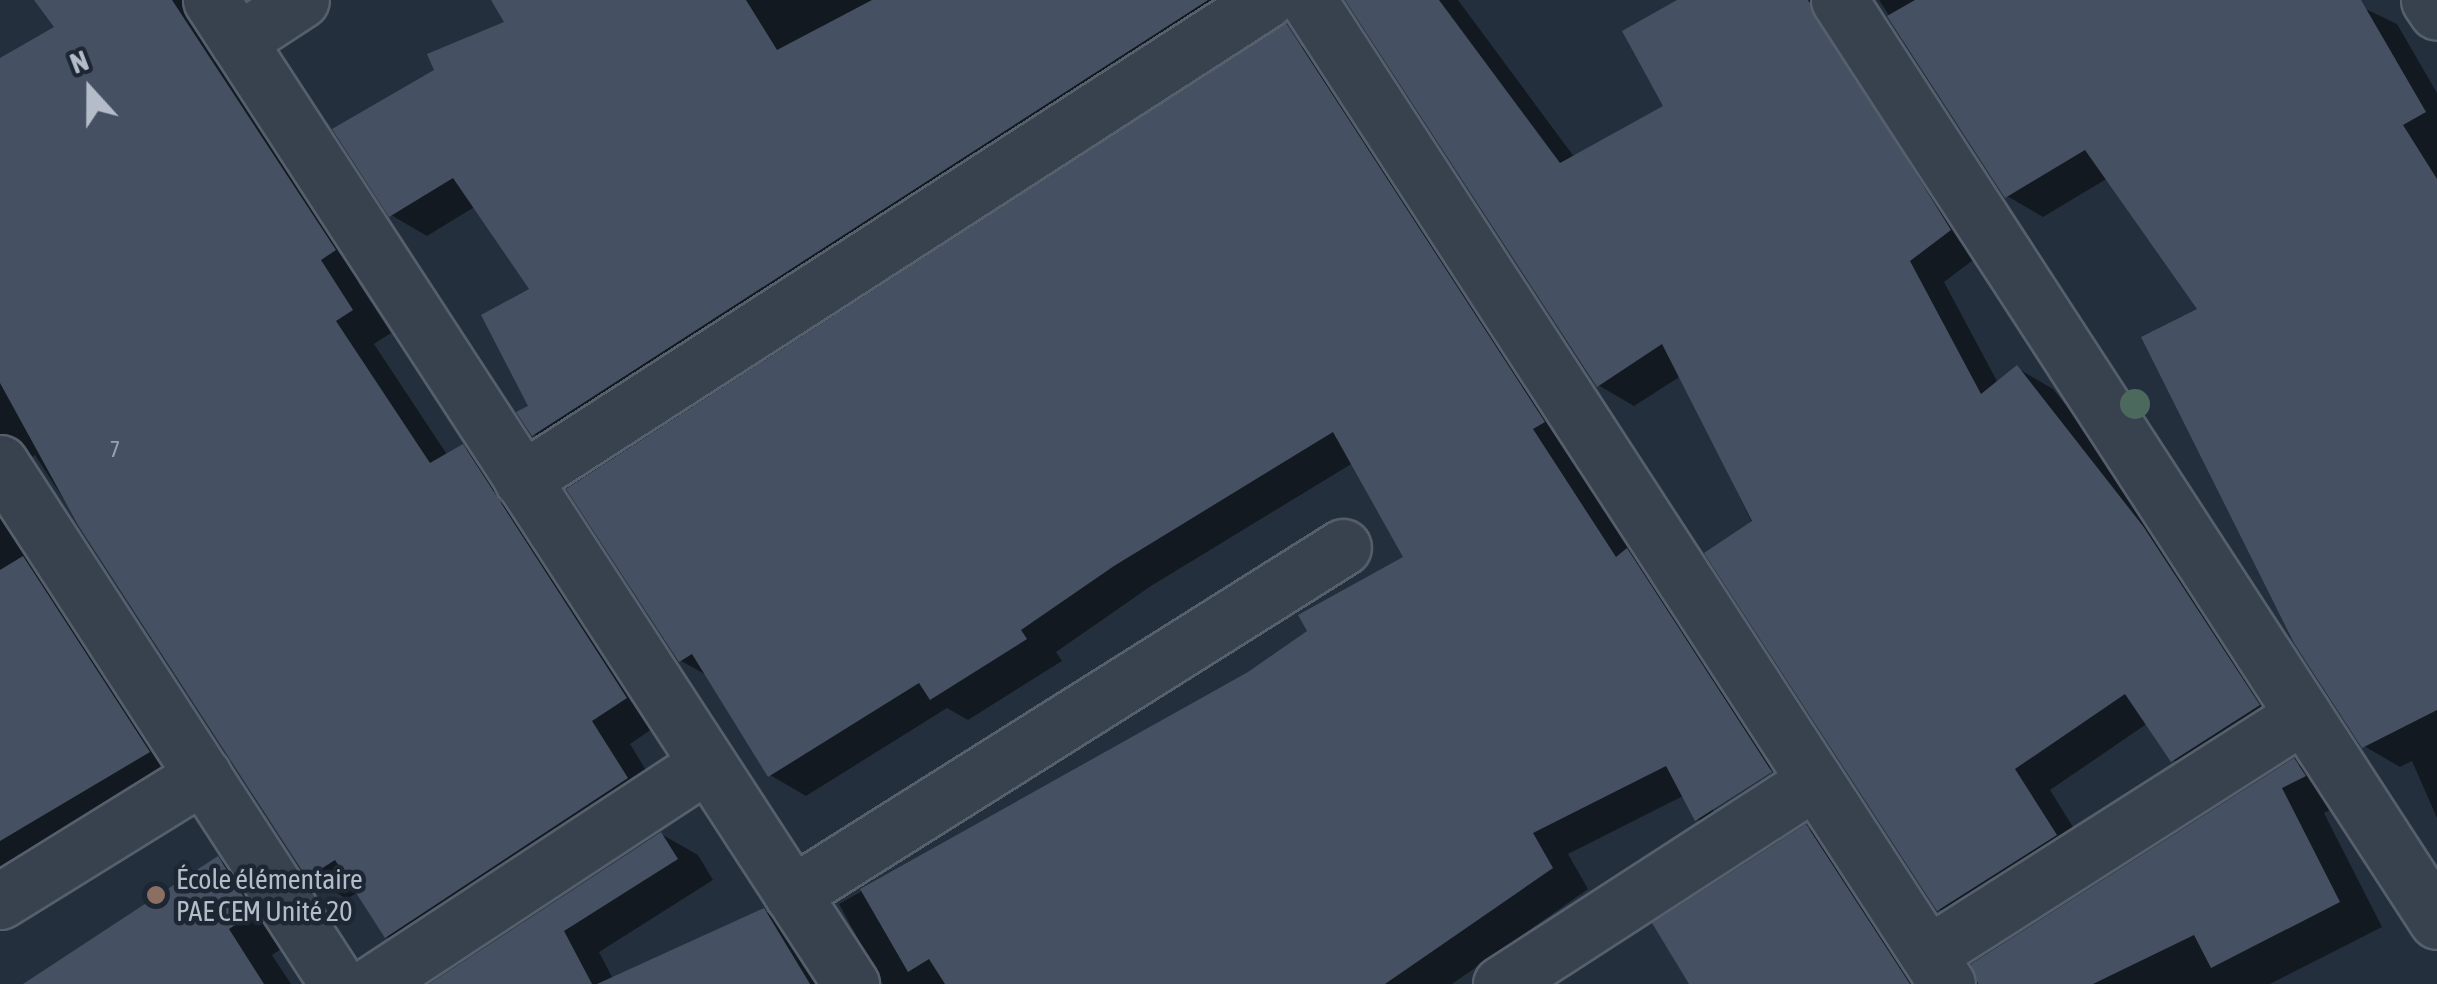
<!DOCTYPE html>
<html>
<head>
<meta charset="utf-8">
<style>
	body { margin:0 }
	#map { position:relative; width:2437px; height:984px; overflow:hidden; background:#242f3e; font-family:"Asap Condensed",sans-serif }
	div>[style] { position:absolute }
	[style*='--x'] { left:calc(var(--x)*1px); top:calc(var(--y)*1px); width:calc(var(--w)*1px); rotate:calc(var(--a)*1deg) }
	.shadow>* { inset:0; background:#0007 }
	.building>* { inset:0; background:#455162 }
	.roads { filter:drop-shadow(2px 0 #565f6c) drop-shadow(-2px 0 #565f6c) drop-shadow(0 2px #565f6c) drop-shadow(0 -2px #565f6c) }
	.street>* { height:55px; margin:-27.5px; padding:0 27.5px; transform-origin:27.5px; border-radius:27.5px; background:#38414e }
	.trees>* { width:30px; height:30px; margin:-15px; border-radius:50%; background:#4b6a5d }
	.dots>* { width:28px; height:28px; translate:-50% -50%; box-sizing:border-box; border:5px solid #1d2633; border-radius:50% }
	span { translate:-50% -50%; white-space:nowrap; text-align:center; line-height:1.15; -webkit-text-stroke:9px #1d2633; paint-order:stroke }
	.number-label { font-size:22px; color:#98a1af }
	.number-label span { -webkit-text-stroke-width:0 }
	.poi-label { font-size:28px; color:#b4bcc9 }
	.left { translate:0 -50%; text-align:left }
	.north { position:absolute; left:40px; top:40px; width:100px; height:100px; -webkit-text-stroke:8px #1d2633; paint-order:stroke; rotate:339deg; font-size:28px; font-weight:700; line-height:40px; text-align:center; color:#b4bcc9 }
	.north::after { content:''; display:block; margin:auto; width:35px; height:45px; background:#b4bcc9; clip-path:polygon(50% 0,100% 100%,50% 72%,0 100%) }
</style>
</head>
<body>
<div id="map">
	<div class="shadow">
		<i style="clip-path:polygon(56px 0,231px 0,374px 273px,358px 282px,391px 333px,374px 344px,448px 456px,463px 447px,502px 470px,665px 720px,630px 744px,665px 801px,425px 959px,386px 937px,358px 892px,347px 899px,308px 876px,35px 455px,11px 470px,188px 775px,0 886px,0 62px,58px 27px)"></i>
		<i style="clip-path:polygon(516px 0,1276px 0,570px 455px,534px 434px,533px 290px,476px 206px,427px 236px,391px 215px,437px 71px,508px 24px)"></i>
		<i style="clip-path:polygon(1369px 0,1458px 0,1575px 158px,1667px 107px,1682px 0,1853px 0,1985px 251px,1944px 282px,1998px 383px,2017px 368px,2053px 389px,2179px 549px,2294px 727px,2209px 781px,2173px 760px,2148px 723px,2050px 790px,2091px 856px,1975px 930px,1939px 909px,1681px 376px,1634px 406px,1598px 385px)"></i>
		<i style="clip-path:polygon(1879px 0,2347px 0,2397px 24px,2437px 93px,2437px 818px,2412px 761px,2400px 767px,2364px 746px,2201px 310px,2108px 178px,2043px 217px,2007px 196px)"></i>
		<i style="clip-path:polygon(evenodd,1278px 33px,1314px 54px,1636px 557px,1663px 572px,1807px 793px,1734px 840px,1697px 819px,1685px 795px,1568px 854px,1588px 889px,1452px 984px,883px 984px,839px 904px,1249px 674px,1407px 558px,1353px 463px,1151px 586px,1056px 652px,1062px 661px,968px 720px,947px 708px,806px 796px,770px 775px,710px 677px,681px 661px,1278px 33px,1781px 763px,1784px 767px,1713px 813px,1713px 807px,1781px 763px)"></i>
		<i style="clip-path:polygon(2294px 761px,2347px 801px,2324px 813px,2382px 927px,2270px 984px,1976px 984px,1974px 965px)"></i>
		<i style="clip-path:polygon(1806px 827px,1849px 852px,1935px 984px,1692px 984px)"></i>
		<i style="clip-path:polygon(661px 834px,698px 855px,713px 880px,599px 952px,613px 979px,764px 911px,801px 932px,835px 984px,433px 984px)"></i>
		<i style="clip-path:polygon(218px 859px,262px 885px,297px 939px,272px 955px,291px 984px,39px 984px)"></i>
	</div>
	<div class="building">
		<i style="clip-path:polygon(34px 0,172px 0,336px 250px,321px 260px,353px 310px,336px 321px,430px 463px,463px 444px,627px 698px,592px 721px,628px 778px,385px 938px,335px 860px,307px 878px,78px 525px,0 383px,0 58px,54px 27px)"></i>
		<i style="clip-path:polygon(491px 0,746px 0,777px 50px,872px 0,1208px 0,532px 436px,516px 412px,528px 406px,481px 315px,529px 289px,453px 178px,389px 217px,332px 129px,434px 70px,427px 54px,504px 22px)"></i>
		<i style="clip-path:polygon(1345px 0,1439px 0,1560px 163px,1663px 106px,1622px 31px,1677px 0,1808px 0,1951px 230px,1910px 261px,1981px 394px,2017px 365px,2143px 526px,2260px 705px,2171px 762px,2125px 694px,2015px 769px,2057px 835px,1937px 911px,1704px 553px,1752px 521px,1662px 344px,1597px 387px)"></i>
		<i style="clip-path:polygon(1915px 0,2361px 0,2426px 112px,2403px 125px,2437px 179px,2437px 710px,2362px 748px,2294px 643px,2141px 337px,2197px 309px,2085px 150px,2005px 198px,1887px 16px)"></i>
		<i style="clip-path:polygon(1286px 23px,1545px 422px,1533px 429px,1616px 557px,1627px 548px,1772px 772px,1695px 821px,1666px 766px,1533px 833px,1553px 868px,1385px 984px,945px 984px,929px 959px,908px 972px,860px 889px,1248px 672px,1307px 631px,1298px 615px,1403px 557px,1333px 432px,1114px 566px,1021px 630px,1027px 639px,930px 700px,919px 683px,768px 777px,692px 654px,679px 662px,566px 489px)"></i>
		<i style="clip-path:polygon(23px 556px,150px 752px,0 841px,0 570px)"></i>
		<i style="clip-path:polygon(2294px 758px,2306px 776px,2282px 788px,2340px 902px,2211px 968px,2194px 935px,2093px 984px,1978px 984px,1971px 964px)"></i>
		<i style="clip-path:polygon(1806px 824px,1910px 984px,1689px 984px,1652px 923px)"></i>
		<i style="clip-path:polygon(661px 832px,678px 859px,564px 931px,592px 984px,429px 984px)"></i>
		<i style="clip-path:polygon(218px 856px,254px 913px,229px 929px,264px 984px,23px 984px)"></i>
		<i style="clip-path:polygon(764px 908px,810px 984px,597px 984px)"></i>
	</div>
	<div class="roads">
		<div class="street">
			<i style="--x:211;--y:0;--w:1174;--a:56.96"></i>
			<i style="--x:1308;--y:0;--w:1173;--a:57"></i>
			<i style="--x:1839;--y:0;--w:1098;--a:57"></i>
			<i style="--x:2429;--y:0;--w:14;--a:56"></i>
			<i style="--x:238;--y:41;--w:75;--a:-33.1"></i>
			<i style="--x:0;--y:463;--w:621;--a:57.03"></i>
			<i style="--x:522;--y:480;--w:885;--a:-32.83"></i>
			<i style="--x:792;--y:894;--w:651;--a:-32.2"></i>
			<i style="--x:0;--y:901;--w:239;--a:-31.8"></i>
			<i style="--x:1928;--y:954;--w:445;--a:-32.5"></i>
			<i style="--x:372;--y:984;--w:401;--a:-33.3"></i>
			<i style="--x:1501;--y:984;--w:374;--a:-32.9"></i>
		</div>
	</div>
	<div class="trees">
		<i style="left:2135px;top:404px"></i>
	</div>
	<div class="dots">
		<i style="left:156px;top:895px;background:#8d6e63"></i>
	</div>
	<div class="number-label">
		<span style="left:115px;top:450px">7</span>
	</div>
	<div class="poi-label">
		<span class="left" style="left:176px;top:895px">École élémentaire<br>PAE CEM Unité 20</span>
	</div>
	<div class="north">N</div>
</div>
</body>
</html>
